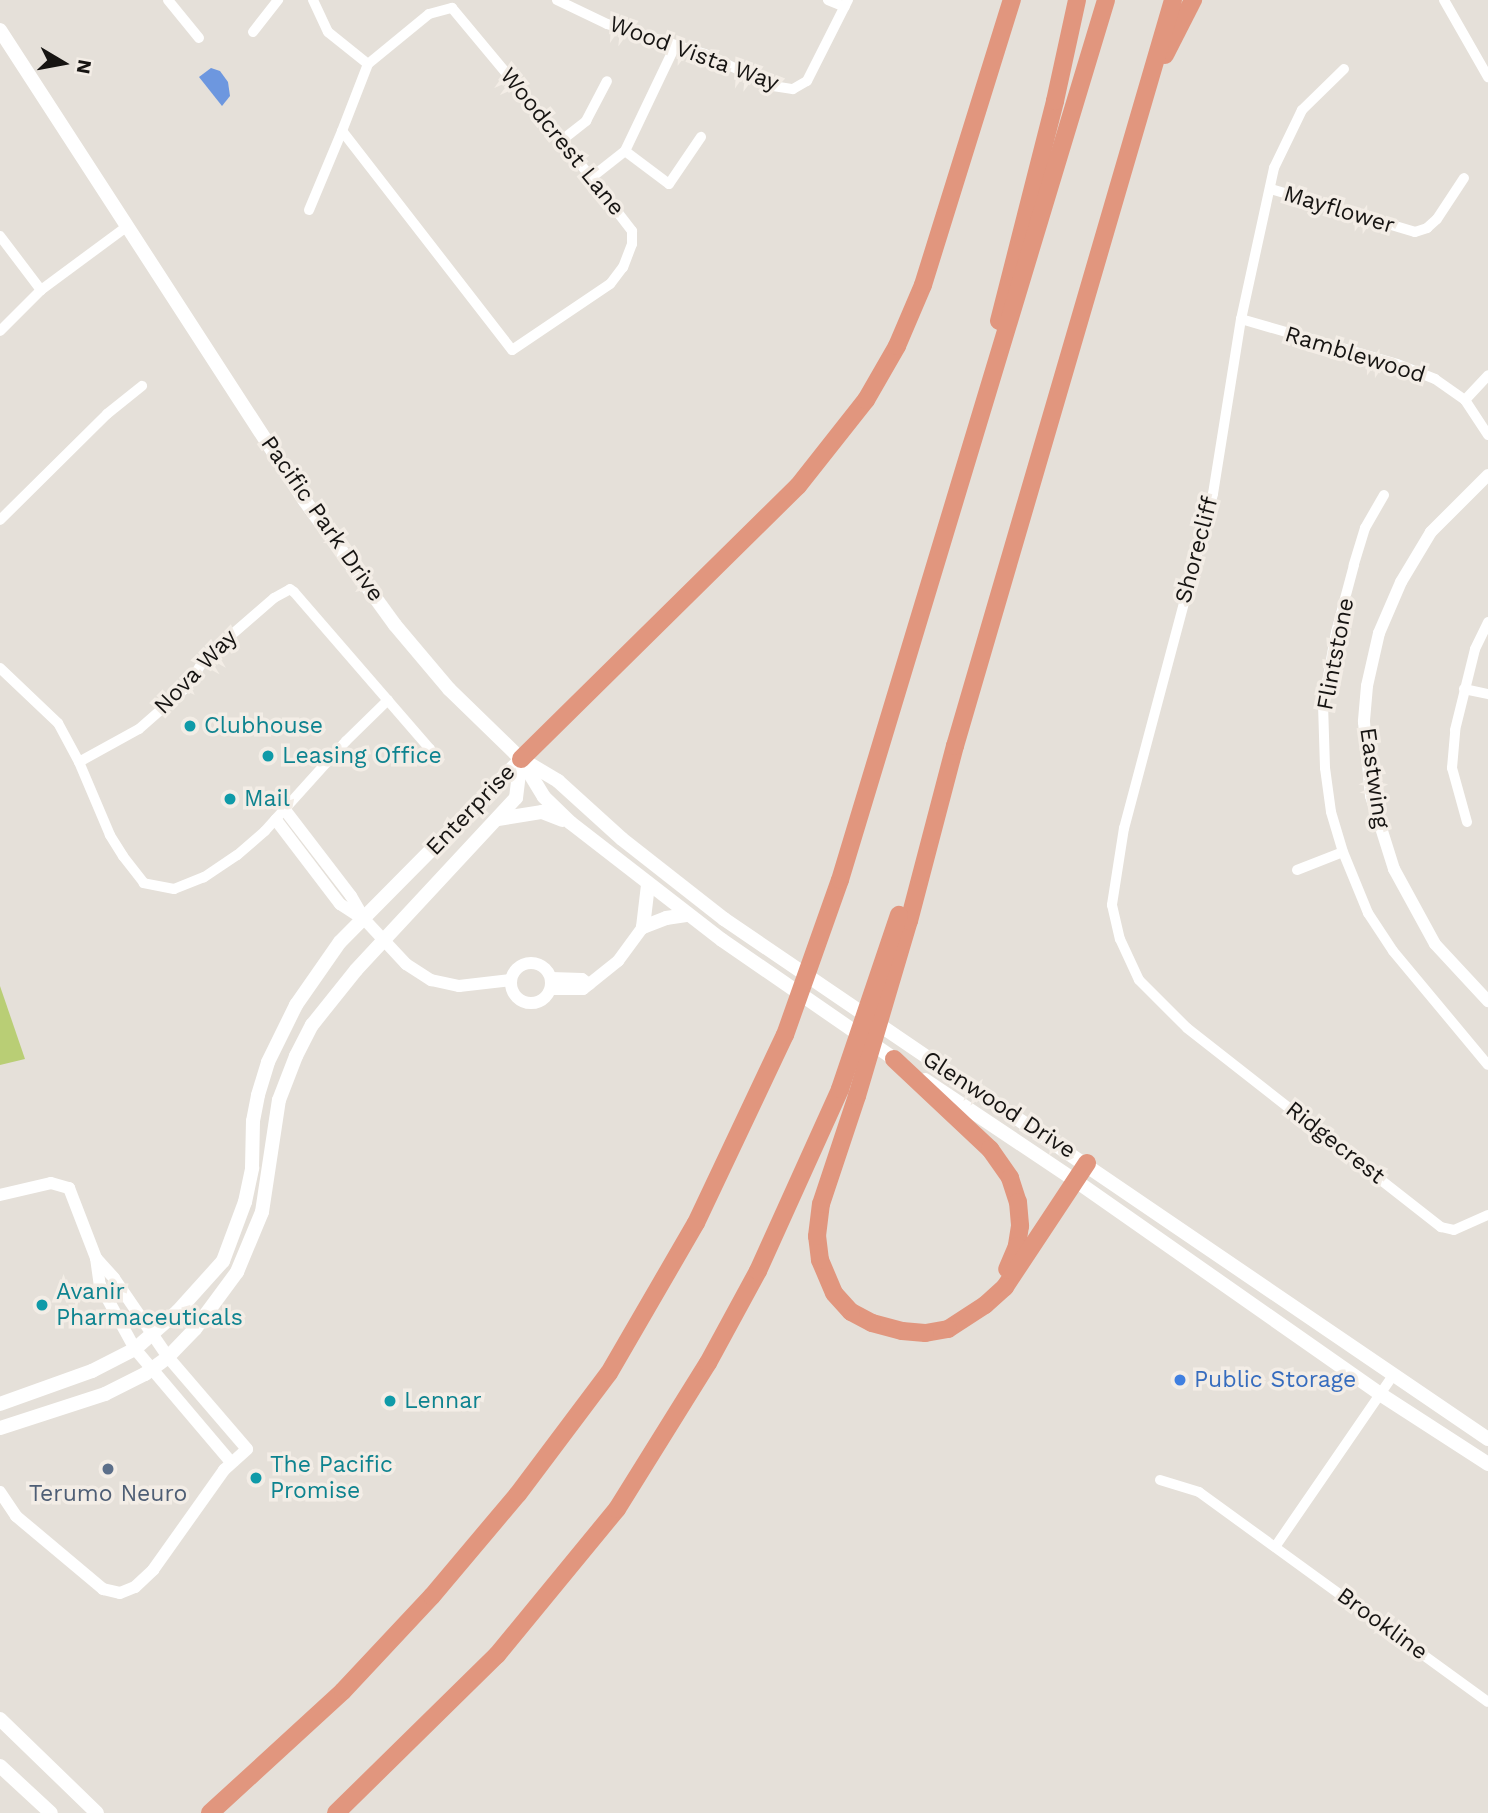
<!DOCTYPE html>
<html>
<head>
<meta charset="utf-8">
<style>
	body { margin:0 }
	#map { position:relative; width:1488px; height:1813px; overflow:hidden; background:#e5e0d9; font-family:"Work Sans",sans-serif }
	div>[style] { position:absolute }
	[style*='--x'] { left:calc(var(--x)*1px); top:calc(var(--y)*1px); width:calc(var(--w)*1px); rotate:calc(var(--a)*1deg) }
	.green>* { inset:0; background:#b9ce75 }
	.water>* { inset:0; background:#6d97df }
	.minor>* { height:10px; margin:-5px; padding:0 5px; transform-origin:5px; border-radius:5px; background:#fff }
	.tertiary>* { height:12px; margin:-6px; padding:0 6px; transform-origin:6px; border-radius:6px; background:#fff }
	.tertiary>.ring { margin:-6px; padding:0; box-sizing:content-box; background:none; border:12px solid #fff; border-radius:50% }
	.secondary>* { height:14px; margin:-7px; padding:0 7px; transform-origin:7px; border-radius:7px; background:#fff }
	.motorway>* { height:18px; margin:-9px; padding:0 9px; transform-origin:9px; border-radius:9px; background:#e1967e }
	.dots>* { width:19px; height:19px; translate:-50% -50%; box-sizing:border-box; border:4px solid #f3ede6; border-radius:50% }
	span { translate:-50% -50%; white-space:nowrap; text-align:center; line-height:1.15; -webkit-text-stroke:7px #f3ede6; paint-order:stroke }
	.street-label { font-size:23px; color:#161412 }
	.culture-label { font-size:23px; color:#0d838f }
	.left { translate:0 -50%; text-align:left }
	.shop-label { font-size:23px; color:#366cbe }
	.service-label { font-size:23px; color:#4e5e75 }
	.north { position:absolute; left:28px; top:28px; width:70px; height:70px; -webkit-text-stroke:5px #f3ede6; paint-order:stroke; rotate:100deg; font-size:19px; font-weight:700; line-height:28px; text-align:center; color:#161412 }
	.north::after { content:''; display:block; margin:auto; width:24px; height:32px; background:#161412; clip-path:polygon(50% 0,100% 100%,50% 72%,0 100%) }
</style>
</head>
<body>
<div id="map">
	<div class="green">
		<i style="clip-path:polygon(0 986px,25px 1059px,0 1065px)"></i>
	</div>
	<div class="water">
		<i style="clip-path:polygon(211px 68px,220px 71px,228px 82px,230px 96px,222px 106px,199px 77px)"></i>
	</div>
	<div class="minor">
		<i style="--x:168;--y:0;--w:49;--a:50.8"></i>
		<i style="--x:313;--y:0;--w:35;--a:65"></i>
		<i style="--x:328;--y:32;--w:51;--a:38.7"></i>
		<i style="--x:557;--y:0;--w:55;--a:25.6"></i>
		<i style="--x:607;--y:24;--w:102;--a:17"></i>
		<i style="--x:705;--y:54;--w:75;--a:25.2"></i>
		<i style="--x:773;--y:86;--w:20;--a:9"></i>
		<i style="--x:793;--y:89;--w:16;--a:-30"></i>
		<i style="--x:807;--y:81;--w:91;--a:-63.2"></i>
		<i style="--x:828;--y:0;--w:18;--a:22"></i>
		<i style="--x:1444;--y:0;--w:89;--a:60.3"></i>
		<i style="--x:452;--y:8;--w:172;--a:50.2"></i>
		<i style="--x:562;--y:140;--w:115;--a:52.4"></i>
		<i style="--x:632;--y:231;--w:13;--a:90"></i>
		<i style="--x:632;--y:244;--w:25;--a:111"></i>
		<i style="--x:623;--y:267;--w:21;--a:127"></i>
		<i style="--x:610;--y:284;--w:118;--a:146"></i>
		<i style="--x:512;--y:350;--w:277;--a:-127.8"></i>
		<i style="--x:342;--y:131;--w:72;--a:-68.8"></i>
		<i style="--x:368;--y:64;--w:79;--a:-39.3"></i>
		<i style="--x:429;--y:14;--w:24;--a:-15"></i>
		<i style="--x:253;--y:32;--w:41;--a:-52"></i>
		<i style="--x:1344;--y:69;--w:59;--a:135.7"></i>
		<i style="--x:1302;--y:110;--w:64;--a:115.8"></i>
		<i style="--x:1274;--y:168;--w:155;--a:102.3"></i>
		<i style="--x:1241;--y:319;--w:177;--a:99.1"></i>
		<i style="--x:1213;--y:494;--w:346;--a:104.9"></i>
		<i style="--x:1124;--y:828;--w:78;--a:98.9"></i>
		<i style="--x:1112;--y:905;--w:35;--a:77"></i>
		<i style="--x:1120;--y:939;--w:45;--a:65.1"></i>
		<i style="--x:1139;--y:980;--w:68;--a:45"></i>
		<i style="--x:1187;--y:1028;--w:323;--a:38.1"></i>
		<i style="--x:1441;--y:1227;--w:13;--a:13"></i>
		<i style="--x:1454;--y:1230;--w:37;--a:-24"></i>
		<i style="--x:562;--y:140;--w:31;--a:-38"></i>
		<i style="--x:586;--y:121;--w:45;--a:-62.3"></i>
		<i style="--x:625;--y:151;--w:55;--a:36.9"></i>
		<i style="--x:669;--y:184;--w:57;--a:-55.8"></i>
		<i style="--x:592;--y:177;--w:42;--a:-38.2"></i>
		<i style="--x:625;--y:151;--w:116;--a:-64.5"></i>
		<i style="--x:1271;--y:189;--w:150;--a:16.6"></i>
		<i style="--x:1415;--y:232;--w:13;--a:-18"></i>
		<i style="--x:1427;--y:228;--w:13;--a:-42"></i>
		<i style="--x:1437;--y:219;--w:49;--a:-56.6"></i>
		<i style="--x:309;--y:210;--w:86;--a:-67.3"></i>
		<i style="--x:0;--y:236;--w:68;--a:52.8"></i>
		<i style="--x:1241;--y:319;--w:162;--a:16.1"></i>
		<i style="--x:1397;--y:364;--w:41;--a:21.5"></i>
		<i style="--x:1435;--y:379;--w:37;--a:35"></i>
		<i style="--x:1465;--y:400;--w:42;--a:56.7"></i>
		<i style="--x:0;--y:331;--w:58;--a:-45"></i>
		<i style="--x:41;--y:290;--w:106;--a:-36.5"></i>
		<i style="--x:1465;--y:400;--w:34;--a:-47"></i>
		<i style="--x:1384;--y:495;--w:38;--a:120"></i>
		<i style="--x:1365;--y:528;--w:39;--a:107"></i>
		<i style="--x:1354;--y:565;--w:69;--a:105"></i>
		<i style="--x:1336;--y:632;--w:73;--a:100.2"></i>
		<i style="--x:1323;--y:704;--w:64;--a:88.2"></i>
		<i style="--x:1325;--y:768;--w:44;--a:82.2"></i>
		<i style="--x:1331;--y:812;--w:42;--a:73.3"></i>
		<i style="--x:1343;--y:852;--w:66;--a:67.7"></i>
		<i style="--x:1368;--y:913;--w:45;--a:56.7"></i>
		<i style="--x:1393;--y:951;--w:148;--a:50.2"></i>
		<i style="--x:0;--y:520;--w:151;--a:-44.7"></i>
		<i style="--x:107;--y:414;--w:45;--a:-38.7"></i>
		<i style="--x:0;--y:668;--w:80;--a:43.5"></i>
		<i style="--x:58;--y:723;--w:44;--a:61.7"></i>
		<i style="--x:1464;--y:689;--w:25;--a:12"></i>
		<i style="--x:388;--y:700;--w:59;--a:135.7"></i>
		<i style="--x:346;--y:741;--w:121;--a:132"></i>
		<i style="--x:265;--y:831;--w:37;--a:139"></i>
		<i style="--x:237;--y:855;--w:40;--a:146"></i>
		<i style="--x:204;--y:877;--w:32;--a:158"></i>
		<i style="--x:174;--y:889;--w:31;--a:-169"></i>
		<i style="--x:144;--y:883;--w:34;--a:-128"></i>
		<i style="--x:123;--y:856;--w:25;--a:-122"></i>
		<i style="--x:110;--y:835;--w:79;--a:-113"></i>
		<i style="--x:79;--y:762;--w:68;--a:-28.8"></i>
		<i style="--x:139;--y:729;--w:64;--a:-41.2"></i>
		<i style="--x:187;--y:687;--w:36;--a:-58"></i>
		<i style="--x:206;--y:657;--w:90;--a:-40.9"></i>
		<i style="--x:274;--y:598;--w:18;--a:-29"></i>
		<i style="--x:290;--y:589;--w:5;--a:37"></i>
		<i style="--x:294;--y:592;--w:208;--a:49.1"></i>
		<i style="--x:430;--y:749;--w:10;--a:66"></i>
		<i style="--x:1467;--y:822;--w:56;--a:-105.5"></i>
		<i style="--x:1452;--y:768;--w:38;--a:-85"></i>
		<i style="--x:1455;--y:730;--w:83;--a:-76.1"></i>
		<i style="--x:1475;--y:649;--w:30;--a:-64"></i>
		<i style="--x:1297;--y:870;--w:49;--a:-21.4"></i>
		<i style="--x:1160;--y:1480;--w:41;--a:17.1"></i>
		<i style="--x:1199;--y:1492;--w:357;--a:36"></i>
		<i style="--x:1275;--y:1547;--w:209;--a:-55.5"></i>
	</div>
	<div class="tertiary">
		<i style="--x:1488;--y:475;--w:81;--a:135"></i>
		<i style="--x:1431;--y:532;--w:58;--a:121"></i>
		<i style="--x:1401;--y:582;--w:56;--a:113.3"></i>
		<i style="--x:1379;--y:633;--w:54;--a:102.8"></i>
		<i style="--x:1367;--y:686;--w:36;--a:95"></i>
		<i style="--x:1364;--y:722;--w:74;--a:84.6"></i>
		<i style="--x:1371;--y:796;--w:77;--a:72.5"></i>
		<i style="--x:1394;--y:869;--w:85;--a:61.3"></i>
		<i style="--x:1435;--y:944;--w:78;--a:47.1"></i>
		<i style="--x:285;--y:810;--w:108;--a:52.5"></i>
		<i style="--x:351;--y:896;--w:28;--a:60"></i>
		<i style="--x:365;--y:920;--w:60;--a:47"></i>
		<i style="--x:406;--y:964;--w:30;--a:33"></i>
		<i style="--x:431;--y:980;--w:29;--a:12"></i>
		<i style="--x:459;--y:986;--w:52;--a:-6.6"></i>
		<i style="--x:276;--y:820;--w:106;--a:52.7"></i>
		<i style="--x:340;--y:904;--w:27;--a:33"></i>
		<i class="ring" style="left:511px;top:963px;width:28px;height:28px"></i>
		<i style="--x:551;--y:978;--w:31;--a:2"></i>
		<i style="--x:582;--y:979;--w:9;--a:36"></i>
		<i style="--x:551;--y:989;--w:32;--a:0"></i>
		<i style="--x:583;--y:989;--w:45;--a:-38.7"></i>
		<i style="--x:618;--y:961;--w:42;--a:-53.7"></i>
		<i style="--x:0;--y:1195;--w:52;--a:-13.2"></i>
		<i style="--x:51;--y:1183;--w:19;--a:16"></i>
		<i style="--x:69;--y:1188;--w:75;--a:68.9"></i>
		<i style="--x:96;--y:1258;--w:27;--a:82"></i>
		<i style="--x:100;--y:1285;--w:73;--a:61.3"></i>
		<i style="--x:135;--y:1349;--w:148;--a:49.7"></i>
		<i style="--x:0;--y:1492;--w:29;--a:56"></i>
		<i style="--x:16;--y:1516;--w:114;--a:40"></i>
		<i style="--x:103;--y:1589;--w:17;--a:13"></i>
		<i style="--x:120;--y:1593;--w:16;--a:-22"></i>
		<i style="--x:135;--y:1587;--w:25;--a:-43"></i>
		<i style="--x:153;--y:1570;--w:123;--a:-54.6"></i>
		<i style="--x:224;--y:1470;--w:31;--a:-42"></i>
		<i style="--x:247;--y:1449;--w:121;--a:-130.7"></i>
		<i style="--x:168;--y:1357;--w:96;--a:-124.4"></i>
		<i style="--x:114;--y:1278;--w:27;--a:-132"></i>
	</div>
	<div class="secondary">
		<i style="--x:0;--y:30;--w:561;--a:57.07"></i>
		<i style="--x:305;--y:501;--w:153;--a:54"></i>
		<i style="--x:395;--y:625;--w:84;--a:49.8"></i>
		<i style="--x:449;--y:689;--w:100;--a:44.2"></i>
		<i style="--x:521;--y:759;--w:44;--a:58.8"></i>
		<i style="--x:544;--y:797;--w:37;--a:44"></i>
		<i style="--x:571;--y:823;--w:191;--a:37.8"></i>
		<i style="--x:722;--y:940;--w:220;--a:34.6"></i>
		<i style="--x:523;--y:760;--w:41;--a:31"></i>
		<i style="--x:558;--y:781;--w:86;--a:42.2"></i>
		<i style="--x:622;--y:839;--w:130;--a:38.1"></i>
		<i style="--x:724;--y:919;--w:924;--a:34.24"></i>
		<i style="--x:498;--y:819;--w:45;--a:-9"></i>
		<i style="--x:542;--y:812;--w:22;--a:21"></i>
		<i style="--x:643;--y:927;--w:25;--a:-21"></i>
		<i style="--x:666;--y:918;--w:22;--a:-8"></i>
		<i style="--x:643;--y:927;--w:42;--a:-83.2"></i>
		<i style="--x:925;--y:1080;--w:182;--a:33.8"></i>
		<i style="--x:1076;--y:1181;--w:371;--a:35"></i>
		<i style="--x:1380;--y:1394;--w:129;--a:32.9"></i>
		<i style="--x:0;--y:1404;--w:98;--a:-19.7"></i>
		<i style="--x:92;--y:1371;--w:48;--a:-27.1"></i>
		<i style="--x:135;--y:1349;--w:57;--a:-41.5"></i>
		<i style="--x:178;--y:1311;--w:67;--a:-48"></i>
		<i style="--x:223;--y:1261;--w:63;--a:-69.6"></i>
		<i style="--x:245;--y:1202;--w:35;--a:-78"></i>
		<i style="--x:252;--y:1168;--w:47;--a:-88.8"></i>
		<i style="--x:253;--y:1121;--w:26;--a:-79"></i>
		<i style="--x:258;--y:1095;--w:34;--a:-73"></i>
		<i style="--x:268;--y:1062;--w:64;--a:-63.8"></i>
		<i style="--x:296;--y:1005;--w:77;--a:-55.1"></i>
		<i style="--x:340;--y:942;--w:257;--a:-45.3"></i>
		<i style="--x:0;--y:1428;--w:110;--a:-17.9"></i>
		<i style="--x:105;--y:1394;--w:45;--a:-26.6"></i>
		<i style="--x:145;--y:1374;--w:29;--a:-36"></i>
		<i style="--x:168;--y:1357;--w:39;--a:-46"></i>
		<i style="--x:195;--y:1329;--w:71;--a:-53.6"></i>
		<i style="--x:237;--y:1272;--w:65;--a:-67.4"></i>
		<i style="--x:262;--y:1212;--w:113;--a:-81.4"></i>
		<i style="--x:279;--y:1100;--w:47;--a:-68.9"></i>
		<i style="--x:296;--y:1056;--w:35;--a:-63"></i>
		<i style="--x:312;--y:1025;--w:70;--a:-51.3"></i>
		<i style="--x:356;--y:970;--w:235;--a:-47.1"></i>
		<i style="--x:516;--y:798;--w:39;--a:-83"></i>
		<i style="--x:0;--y:1719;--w:135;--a:44.1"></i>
		<i style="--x:0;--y:1766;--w:69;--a:42.7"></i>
	</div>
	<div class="motorway">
		<i style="--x:1165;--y:55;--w:62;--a:-63"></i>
		<i style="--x:999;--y:321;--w:227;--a:-75.7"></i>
		<i style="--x:1055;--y:101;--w:103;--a:-77.7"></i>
		<i style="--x:521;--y:759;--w:389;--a:-44.6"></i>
		<i style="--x:798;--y:486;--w:110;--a:-51.7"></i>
		<i style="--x:866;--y:400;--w:62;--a:-60.1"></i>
		<i style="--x:897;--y:346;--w:66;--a:-66.9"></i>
		<i style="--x:923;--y:285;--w:299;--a:-72.7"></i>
		<i style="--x:894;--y:1059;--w:132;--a:43.2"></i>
		<i style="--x:990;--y:1149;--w:35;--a:55"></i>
		<i style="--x:1010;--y:1178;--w:25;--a:72"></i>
		<i style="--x:1018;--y:1202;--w:24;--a:85"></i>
		<i style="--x:1020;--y:1226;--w:20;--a:99"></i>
		<i style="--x:1017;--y:1246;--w:25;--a:113"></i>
		<i style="--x:1087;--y:1163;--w:149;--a:123.5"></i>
		<i style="--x:1005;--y:1287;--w:27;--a:138"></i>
		<i style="--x:985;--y:1305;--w:44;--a:147"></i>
		<i style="--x:948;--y:1329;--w:23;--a:170"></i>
		<i style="--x:925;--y:1333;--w:23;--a:-175"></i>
		<i style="--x:902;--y:1331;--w:31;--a:-165"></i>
		<i style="--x:872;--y:1323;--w:24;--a:-152"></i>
		<i style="--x:851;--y:1312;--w:25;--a:-132"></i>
		<i style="--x:834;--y:1293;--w:36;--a:-113"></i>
		<i style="--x:820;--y:1260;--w:24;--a:-97"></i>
		<i style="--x:817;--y:1236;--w:32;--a:-83"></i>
		<i style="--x:821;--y:1204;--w:114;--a:-71.6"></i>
		<i style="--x:857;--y:1096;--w:183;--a:-73.5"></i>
		<i style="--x:909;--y:921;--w:181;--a:-75.3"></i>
		<i style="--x:955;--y:746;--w:777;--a:-73.71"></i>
		<i style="--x:210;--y:1813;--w:180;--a:-42.5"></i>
		<i style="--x:343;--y:1691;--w:130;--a:-46.9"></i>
		<i style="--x:432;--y:1596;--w:133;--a:-49.9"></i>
		<i style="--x:518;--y:1494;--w:151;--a:-53.1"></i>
		<i style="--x:609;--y:1373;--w:173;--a:-59.9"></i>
		<i style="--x:696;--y:1223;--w:208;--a:-64.7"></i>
		<i style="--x:785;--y:1035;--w:164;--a:-70.5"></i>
		<i style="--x:840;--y:880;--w:919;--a:-73.18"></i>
		<i style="--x:336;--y:1813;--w:226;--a:-44.5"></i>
		<i style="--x:497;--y:1655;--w:189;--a:-50.6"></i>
		<i style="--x:617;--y:1509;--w:172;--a:-58.1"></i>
		<i style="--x:708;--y:1363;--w:105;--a:-61.5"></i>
		<i style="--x:758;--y:1271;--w:200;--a:-65.7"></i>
		<i style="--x:840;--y:1089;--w:184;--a:-71.3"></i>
	</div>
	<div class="dots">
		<i style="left:190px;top:726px;background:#0f9aa8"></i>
		<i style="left:268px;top:756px;background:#0f9aa8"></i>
		<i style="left:230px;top:799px;background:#0f9aa8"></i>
		<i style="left:42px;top:1305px;background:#0f9aa8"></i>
		<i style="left:1180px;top:1380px;background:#3f7fe0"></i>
		<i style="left:390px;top:1401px;background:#0f9aa8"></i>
		<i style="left:108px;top:1469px;background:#5c6f8a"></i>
		<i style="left:256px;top:1478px;background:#0f9aa8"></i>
	</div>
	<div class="street-label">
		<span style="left:694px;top:54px;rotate:20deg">Wood Vista Way</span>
		<span style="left:562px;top:142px;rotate:51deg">Woodcrest Lane</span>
		<span style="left:1339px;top:210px;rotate:17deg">Mayflower</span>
		<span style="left:1355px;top:355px;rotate:17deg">Ramblewood</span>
		<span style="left:322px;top:519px;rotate:55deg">Pacific Park Drive</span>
		<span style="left:1197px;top:550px;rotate:-75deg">Shorecliff</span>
		<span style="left:1336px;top:654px;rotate:-79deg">Flintstone</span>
		<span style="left:196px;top:672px;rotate:-46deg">Nova Way</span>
		<span style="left:1374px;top:778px;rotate:82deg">Eastwing</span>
		<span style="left:471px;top:810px;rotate:-46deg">Enterprise</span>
		<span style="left:999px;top:1105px;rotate:33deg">Glenwood Drive</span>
		<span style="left:1335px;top:1143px;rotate:38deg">Ridgecrest</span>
		<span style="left:1382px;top:1624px;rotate:36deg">Brookline</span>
	</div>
	<div class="culture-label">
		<span class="left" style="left:204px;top:726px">Clubhouse</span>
		<span class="left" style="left:282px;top:756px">Leasing Office</span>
		<span class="left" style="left:244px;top:799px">Mail</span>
		<span class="left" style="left:56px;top:1305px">Avanir<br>Pharmaceuticals</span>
		<span class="left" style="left:404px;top:1401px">Lennar</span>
		<span class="left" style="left:270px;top:1478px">The Pacific<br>Promise</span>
	</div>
	<div class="shop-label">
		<span class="left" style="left:1194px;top:1380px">Public Storage</span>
	</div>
	<div class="service-label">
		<span style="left:108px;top:1494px">Terumo Neuro</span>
	</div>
	<div class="north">N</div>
</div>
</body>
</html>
